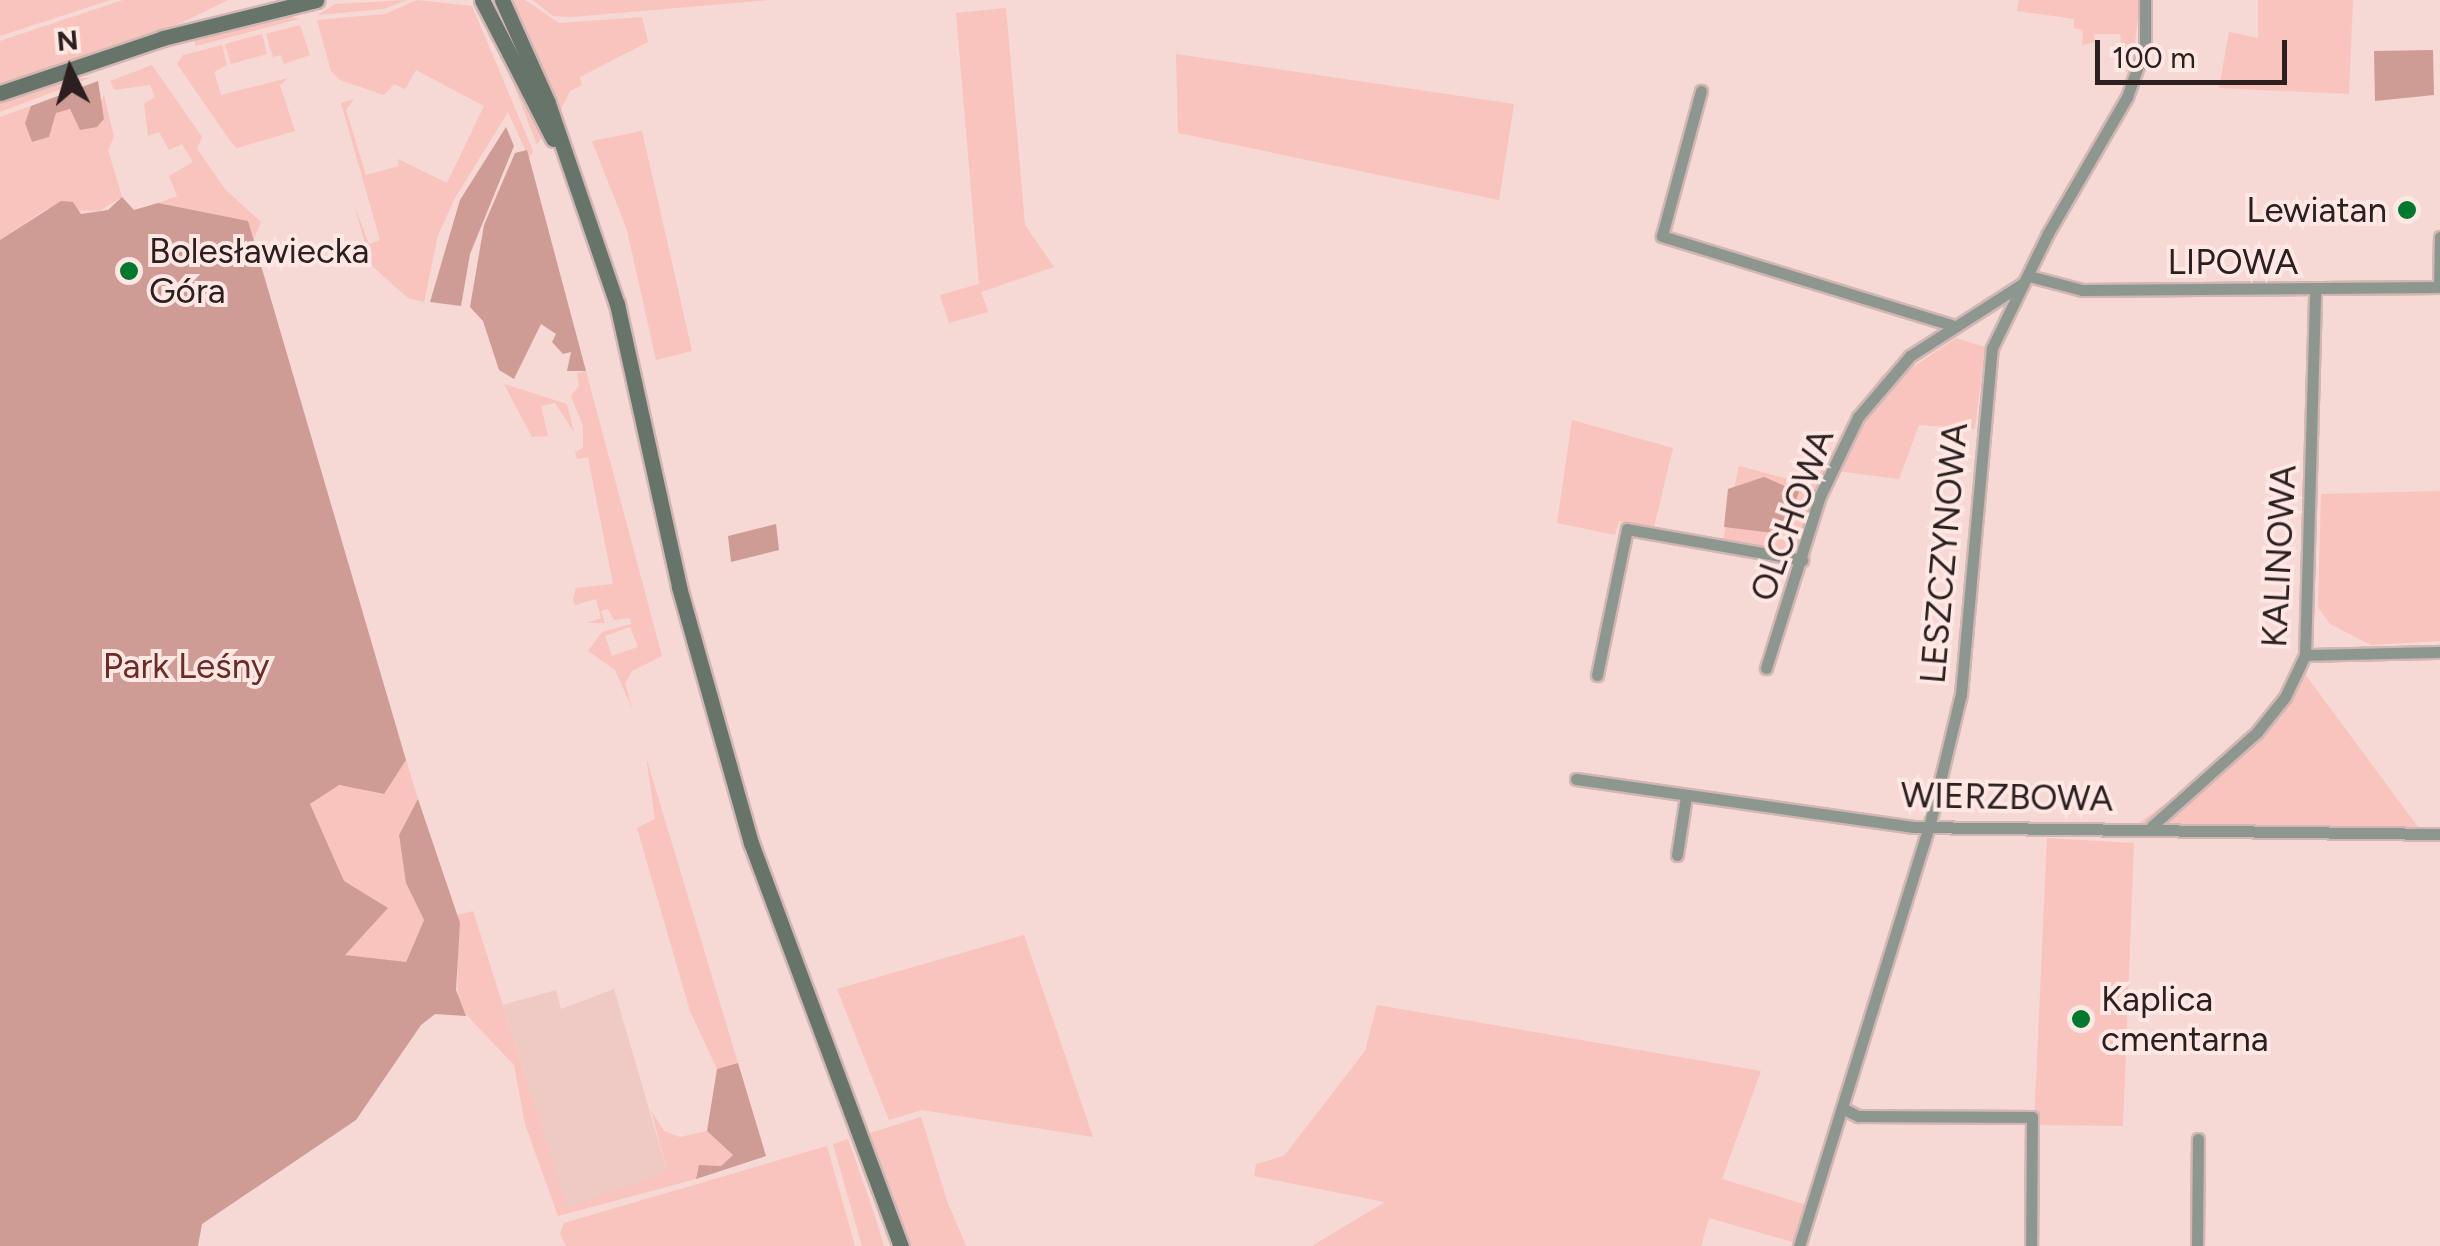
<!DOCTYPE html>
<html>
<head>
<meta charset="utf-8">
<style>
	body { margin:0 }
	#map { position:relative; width:2440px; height:1246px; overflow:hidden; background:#f6d8d4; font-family:Figtree,sans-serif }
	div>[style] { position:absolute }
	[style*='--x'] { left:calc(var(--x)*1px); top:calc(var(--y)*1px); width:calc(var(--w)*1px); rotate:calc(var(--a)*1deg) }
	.built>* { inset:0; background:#efc9c4 }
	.green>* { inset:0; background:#f8c4bd }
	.forest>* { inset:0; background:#cf9b95 }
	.roads { filter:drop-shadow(2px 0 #d1b7b3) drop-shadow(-2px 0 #d1b7b3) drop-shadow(0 2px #d1b7b3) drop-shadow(0 -2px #d1b7b3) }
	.street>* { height:11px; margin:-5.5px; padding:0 5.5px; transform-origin:5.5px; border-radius:5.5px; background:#8e978f }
	.secondary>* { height:15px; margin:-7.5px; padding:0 7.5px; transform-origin:7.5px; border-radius:7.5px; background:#677469 }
	.dots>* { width:28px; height:28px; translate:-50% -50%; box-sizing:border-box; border:5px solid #ffe7e4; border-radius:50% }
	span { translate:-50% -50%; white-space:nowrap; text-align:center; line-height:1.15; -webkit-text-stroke:8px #ffe7e4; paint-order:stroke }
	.poi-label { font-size:35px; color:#2b201f }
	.right { translate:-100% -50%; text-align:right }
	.left { translate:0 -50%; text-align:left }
	.street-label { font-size:35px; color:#2b201f }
	.park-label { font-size:35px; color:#6b2b26 }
	.north { position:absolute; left:20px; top:20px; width:100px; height:100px; -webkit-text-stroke:8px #ffe7e4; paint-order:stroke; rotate:355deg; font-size:28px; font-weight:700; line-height:40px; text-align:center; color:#2b201f }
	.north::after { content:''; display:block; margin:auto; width:35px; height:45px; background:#2b201f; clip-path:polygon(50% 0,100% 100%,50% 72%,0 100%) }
	.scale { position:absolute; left:2095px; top:40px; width:192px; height:45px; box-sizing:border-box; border:5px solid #2b201f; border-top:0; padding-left:12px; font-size:30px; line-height:35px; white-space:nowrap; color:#2b201f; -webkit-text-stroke:8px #ffe7e4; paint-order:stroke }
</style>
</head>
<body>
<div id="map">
	<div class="built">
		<i style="clip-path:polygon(614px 989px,667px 1171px,567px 1209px,503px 1005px,556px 990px,561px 1009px)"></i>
	</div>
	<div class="green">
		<i style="clip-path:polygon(0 0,110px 0,0 36px)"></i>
		<i style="clip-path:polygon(123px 0,228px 0,181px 23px,0 84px,0 41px)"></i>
		<i style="clip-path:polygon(407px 0,384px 9px,318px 15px,335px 4px)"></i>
		<i style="clip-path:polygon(417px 0,472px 6px,533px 151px,529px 158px,508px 112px,455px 198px,438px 235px,424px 302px,408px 298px,372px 266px,354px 205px,369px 244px,380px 240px,341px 103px,354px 99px,346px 110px,366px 175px,399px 166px,398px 159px,447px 183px,484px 106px,416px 70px,405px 89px,394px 84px,384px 95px,340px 80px,331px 71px,317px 20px,385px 14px)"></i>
		<i style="clip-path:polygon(508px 0,525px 0,559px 23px,642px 17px,648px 42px,580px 77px,582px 85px,570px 91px,557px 117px)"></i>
		<i style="clip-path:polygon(533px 0,769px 0,572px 17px,553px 16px)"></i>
		<i style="clip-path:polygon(2019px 0,2140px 0,2132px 70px,2126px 72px,2120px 34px,2094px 34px,2095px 42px,2082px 45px,2083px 30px,2074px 28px,2074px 19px,2017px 11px)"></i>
		<i style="clip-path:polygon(2258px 0,2353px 0,2349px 94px,2219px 88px,2229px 32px,2258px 38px)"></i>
		<i style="clip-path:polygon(477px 3px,544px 134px,537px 145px,515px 88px)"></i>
		<i style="clip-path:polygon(1006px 8px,1025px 225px,1054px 267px,981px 292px,988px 312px,949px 323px,940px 295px,979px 284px,956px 13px)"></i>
		<i style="clip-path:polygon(284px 14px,299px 19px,196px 46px,194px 39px)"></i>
		<i style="clip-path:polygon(300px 25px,310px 55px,284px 64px,281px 55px,273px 57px,266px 34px)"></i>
		<i style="clip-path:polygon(262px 34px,267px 54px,231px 64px,225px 44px)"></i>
		<i style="clip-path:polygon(222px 45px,227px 65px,214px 72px,221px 95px,288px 78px,280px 85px,295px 131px,237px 148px,231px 142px,177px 64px,183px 55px)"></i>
		<i style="clip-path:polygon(1176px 54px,1514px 104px,1499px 200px,1178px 133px)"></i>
		<i style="clip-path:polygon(152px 65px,202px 137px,197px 149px,225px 189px,261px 222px,253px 241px,247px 221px,158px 203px,177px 196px,169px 176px,193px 162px,182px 144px,169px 150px,159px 132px,148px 136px,144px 104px,155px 97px,150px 85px,114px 90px,110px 81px)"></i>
		<i style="clip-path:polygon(72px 78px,90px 78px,0 112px,0 103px)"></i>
		<i style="clip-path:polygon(104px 95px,114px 137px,108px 150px,122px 197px,99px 211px,46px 209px,0 240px,0 117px,31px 106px,25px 123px,32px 142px,49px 137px,56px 113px,70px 109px,86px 128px)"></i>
		<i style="clip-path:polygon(642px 131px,692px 351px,656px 360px,627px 230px,592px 141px)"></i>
		<i style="clip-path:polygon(1956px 338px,1985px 347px,1975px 429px,1919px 425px,1899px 479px,1836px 471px,1808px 564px,1721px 549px,1739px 466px,1811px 485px,1882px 375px,1895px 379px)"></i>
		<i style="clip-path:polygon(evenodd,586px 371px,662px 656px,632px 671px,625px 683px,632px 708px,615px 670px,588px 651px,602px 632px,631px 624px,630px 618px,614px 620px,608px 609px,601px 611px,605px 623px,587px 623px,601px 618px,596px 599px,575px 605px,573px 600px,576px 588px,613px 584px,588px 457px,577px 459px,575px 452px,583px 448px,583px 426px,571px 396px,579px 386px,577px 373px,586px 371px,630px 627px,638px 647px,612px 656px,605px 636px,630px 627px)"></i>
		<i style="clip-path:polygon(504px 384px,567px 404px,574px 432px,555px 403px,541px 406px,548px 436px,532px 437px)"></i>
		<i style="clip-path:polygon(1572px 420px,1673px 448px,1654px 527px,1619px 521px,1615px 535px,1557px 523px)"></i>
		<i style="clip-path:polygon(2440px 491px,2440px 641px,2371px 645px,2330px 624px,2318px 607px,2321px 494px)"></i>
		<i style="clip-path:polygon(2305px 674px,2418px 827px,2135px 826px,2281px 718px)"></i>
		<i style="clip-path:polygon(646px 757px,738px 1063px,717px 1069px,690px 1011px,637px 828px,655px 819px)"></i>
		<i style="clip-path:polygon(406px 760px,418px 799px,399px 835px,406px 883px,424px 920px,405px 963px,345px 955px,344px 881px,310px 804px,338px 785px,383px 794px)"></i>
		<i style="clip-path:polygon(2047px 838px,2134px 843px,2123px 1126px,2034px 1125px)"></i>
		<i style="clip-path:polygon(473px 911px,567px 1208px,667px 1171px,651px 1110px,664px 1131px,680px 1137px,707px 1131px,733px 1155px,721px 1166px,699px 1165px,696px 1179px,558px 1216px,525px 1124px,514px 1065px,458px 1006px,457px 915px)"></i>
		<i style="clip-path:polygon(1024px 935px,1093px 1137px,922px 1110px,889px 1120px,837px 989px)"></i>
		<i style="clip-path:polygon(1377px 1005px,1761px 1071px,1722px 1179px,1807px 1205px,1796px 1243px,1709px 1218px,1701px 1246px,1312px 1246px,1385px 1202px,1254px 1176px,1256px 1164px,1284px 1156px,1365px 1051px)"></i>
		<i style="clip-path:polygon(921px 1117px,947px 1201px,966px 1246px,909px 1246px,870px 1133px)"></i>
		<i style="clip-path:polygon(848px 1139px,875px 1216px,884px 1246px,862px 1246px,833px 1144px)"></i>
		<i style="clip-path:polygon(827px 1146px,855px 1246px,566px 1246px,560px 1234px,564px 1223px)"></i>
	</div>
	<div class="forest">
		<i style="clip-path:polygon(2433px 50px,2434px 95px,2375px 101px,2374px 51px)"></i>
		<i style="clip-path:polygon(98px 81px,104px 119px,97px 127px,80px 130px,70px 109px,56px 113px,49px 137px,32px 142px,25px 123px,31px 106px)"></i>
		<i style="clip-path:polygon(506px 127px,514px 146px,470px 254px,461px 306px,430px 302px,460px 200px)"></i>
		<i style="clip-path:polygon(527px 150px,586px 371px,567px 371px,571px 352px,563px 354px,552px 342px,556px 334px,541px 324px,514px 379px,499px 370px,483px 321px,470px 307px,484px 225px,515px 153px)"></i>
		<i style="clip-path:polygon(122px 197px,134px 210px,158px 203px,248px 221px,406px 760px,384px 794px,339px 785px,310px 804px,344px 881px,388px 908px,345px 955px,406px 962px,424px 920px,406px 883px,399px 835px,418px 799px,460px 923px,456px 990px,466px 1016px,435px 1014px,421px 1025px,356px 1120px,202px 1224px,198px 1246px,0 1246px,0 240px,61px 201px,73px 202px,81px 214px,108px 210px)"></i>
		<i style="clip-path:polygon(1764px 477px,1799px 492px,1783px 534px,1724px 527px,1728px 489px)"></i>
		<i style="clip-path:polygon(776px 524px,779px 550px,731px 562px,728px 536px)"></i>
		<i style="clip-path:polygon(738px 1063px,766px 1156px,696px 1179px,699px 1165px,721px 1166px,733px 1155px,707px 1131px,717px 1069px)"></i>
	</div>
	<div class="roads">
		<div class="street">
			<i style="--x:1701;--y:91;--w:150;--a:105.1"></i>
			<i style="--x:1662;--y:236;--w:303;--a:17.1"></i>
			<i style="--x:2029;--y:276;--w:55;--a:14.8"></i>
			<i style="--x:2082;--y:290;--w:358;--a:-0.5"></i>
			<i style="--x:2439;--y:287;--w:50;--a:-88.9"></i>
			<i style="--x:2305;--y:655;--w:135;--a:-1.3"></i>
			<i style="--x:1766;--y:668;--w:180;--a:-72.6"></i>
			<i style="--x:1820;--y:496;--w:88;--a:-64.3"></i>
			<i style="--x:1858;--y:417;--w:80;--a:-49.6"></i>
			<i style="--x:1910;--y:356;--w:133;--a:-32.7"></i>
			<i style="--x:1597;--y:675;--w:149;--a:-78.4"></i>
			<i style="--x:1627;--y:529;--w:178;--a:10"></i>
			<i style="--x:1576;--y:779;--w:341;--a:8.1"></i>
			<i style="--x:1914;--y:827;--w:526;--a:0.76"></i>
			<i style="--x:2152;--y:826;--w:141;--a:-41.8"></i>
			<i style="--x:2257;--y:732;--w:45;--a:-51.3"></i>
			<i style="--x:2285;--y:697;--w:47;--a:-64.5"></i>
			<i style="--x:2305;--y:655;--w:366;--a:-88.4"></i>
			<i style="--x:1677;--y:855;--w:60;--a:-81.3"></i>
			<i style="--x:1842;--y:1108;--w:18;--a:27"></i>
			<i style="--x:1858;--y:1116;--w:174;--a:0.3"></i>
			<i style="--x:2032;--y:1117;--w:129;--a:90.4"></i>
			<i style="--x:1799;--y:1246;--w:439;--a:-72.8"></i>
			<i style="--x:1929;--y:827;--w:137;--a:-76.5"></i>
			<i style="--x:1961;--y:694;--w:347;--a:-84.9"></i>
			<i style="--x:1992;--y:348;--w:126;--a:-64"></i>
			<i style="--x:2047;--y:235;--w:160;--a:-59.9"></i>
			<i style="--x:2127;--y:97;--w:54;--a:-70.6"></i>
			<i style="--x:2145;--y:46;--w:46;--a:-90"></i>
			<i style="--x:2197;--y:1246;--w:107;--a:-89.5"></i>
		</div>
		<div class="secondary">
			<i style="--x:482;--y:0;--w:156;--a:62.9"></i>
			<i style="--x:502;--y:0;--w:113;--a:65.9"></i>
			<i style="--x:548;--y:103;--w:213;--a:71.1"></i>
			<i style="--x:617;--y:304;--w:290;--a:77.6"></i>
			<i style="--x:679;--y:587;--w:266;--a:74.3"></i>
			<i style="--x:751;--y:843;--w:430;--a:69.6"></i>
			<i style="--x:0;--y:93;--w:172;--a:-18.6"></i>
			<i style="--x:163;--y:38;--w:158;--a:-13.9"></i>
		</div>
	</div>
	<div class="dots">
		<i style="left:2407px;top:210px;background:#01792f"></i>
		<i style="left:129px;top:271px;background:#01792f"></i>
		<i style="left:2081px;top:1019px;background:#01792f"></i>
	</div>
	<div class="poi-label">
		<span class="right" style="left:2387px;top:210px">Lewiatan</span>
		<span class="left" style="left:149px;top:271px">Bolesławiecka<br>Góra</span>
		<span class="left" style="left:2101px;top:1019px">Kaplica<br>cmentarna</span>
	</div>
	<div class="street-label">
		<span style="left:2233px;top:262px">LIPOWA</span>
		<span style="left:1792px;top:515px;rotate:-70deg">OLCHOWA</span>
		<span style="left:1944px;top:553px;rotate:-85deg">LESZCZYNOWA</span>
		<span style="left:2279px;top:556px;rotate:-87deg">KALINOWA</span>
		<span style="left:2007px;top:797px;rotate:1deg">WIERZBOWA</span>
	</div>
	<div class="park-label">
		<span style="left:186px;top:666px">Park Leśny</span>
	</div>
	<div class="north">N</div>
	<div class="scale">100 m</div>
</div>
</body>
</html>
